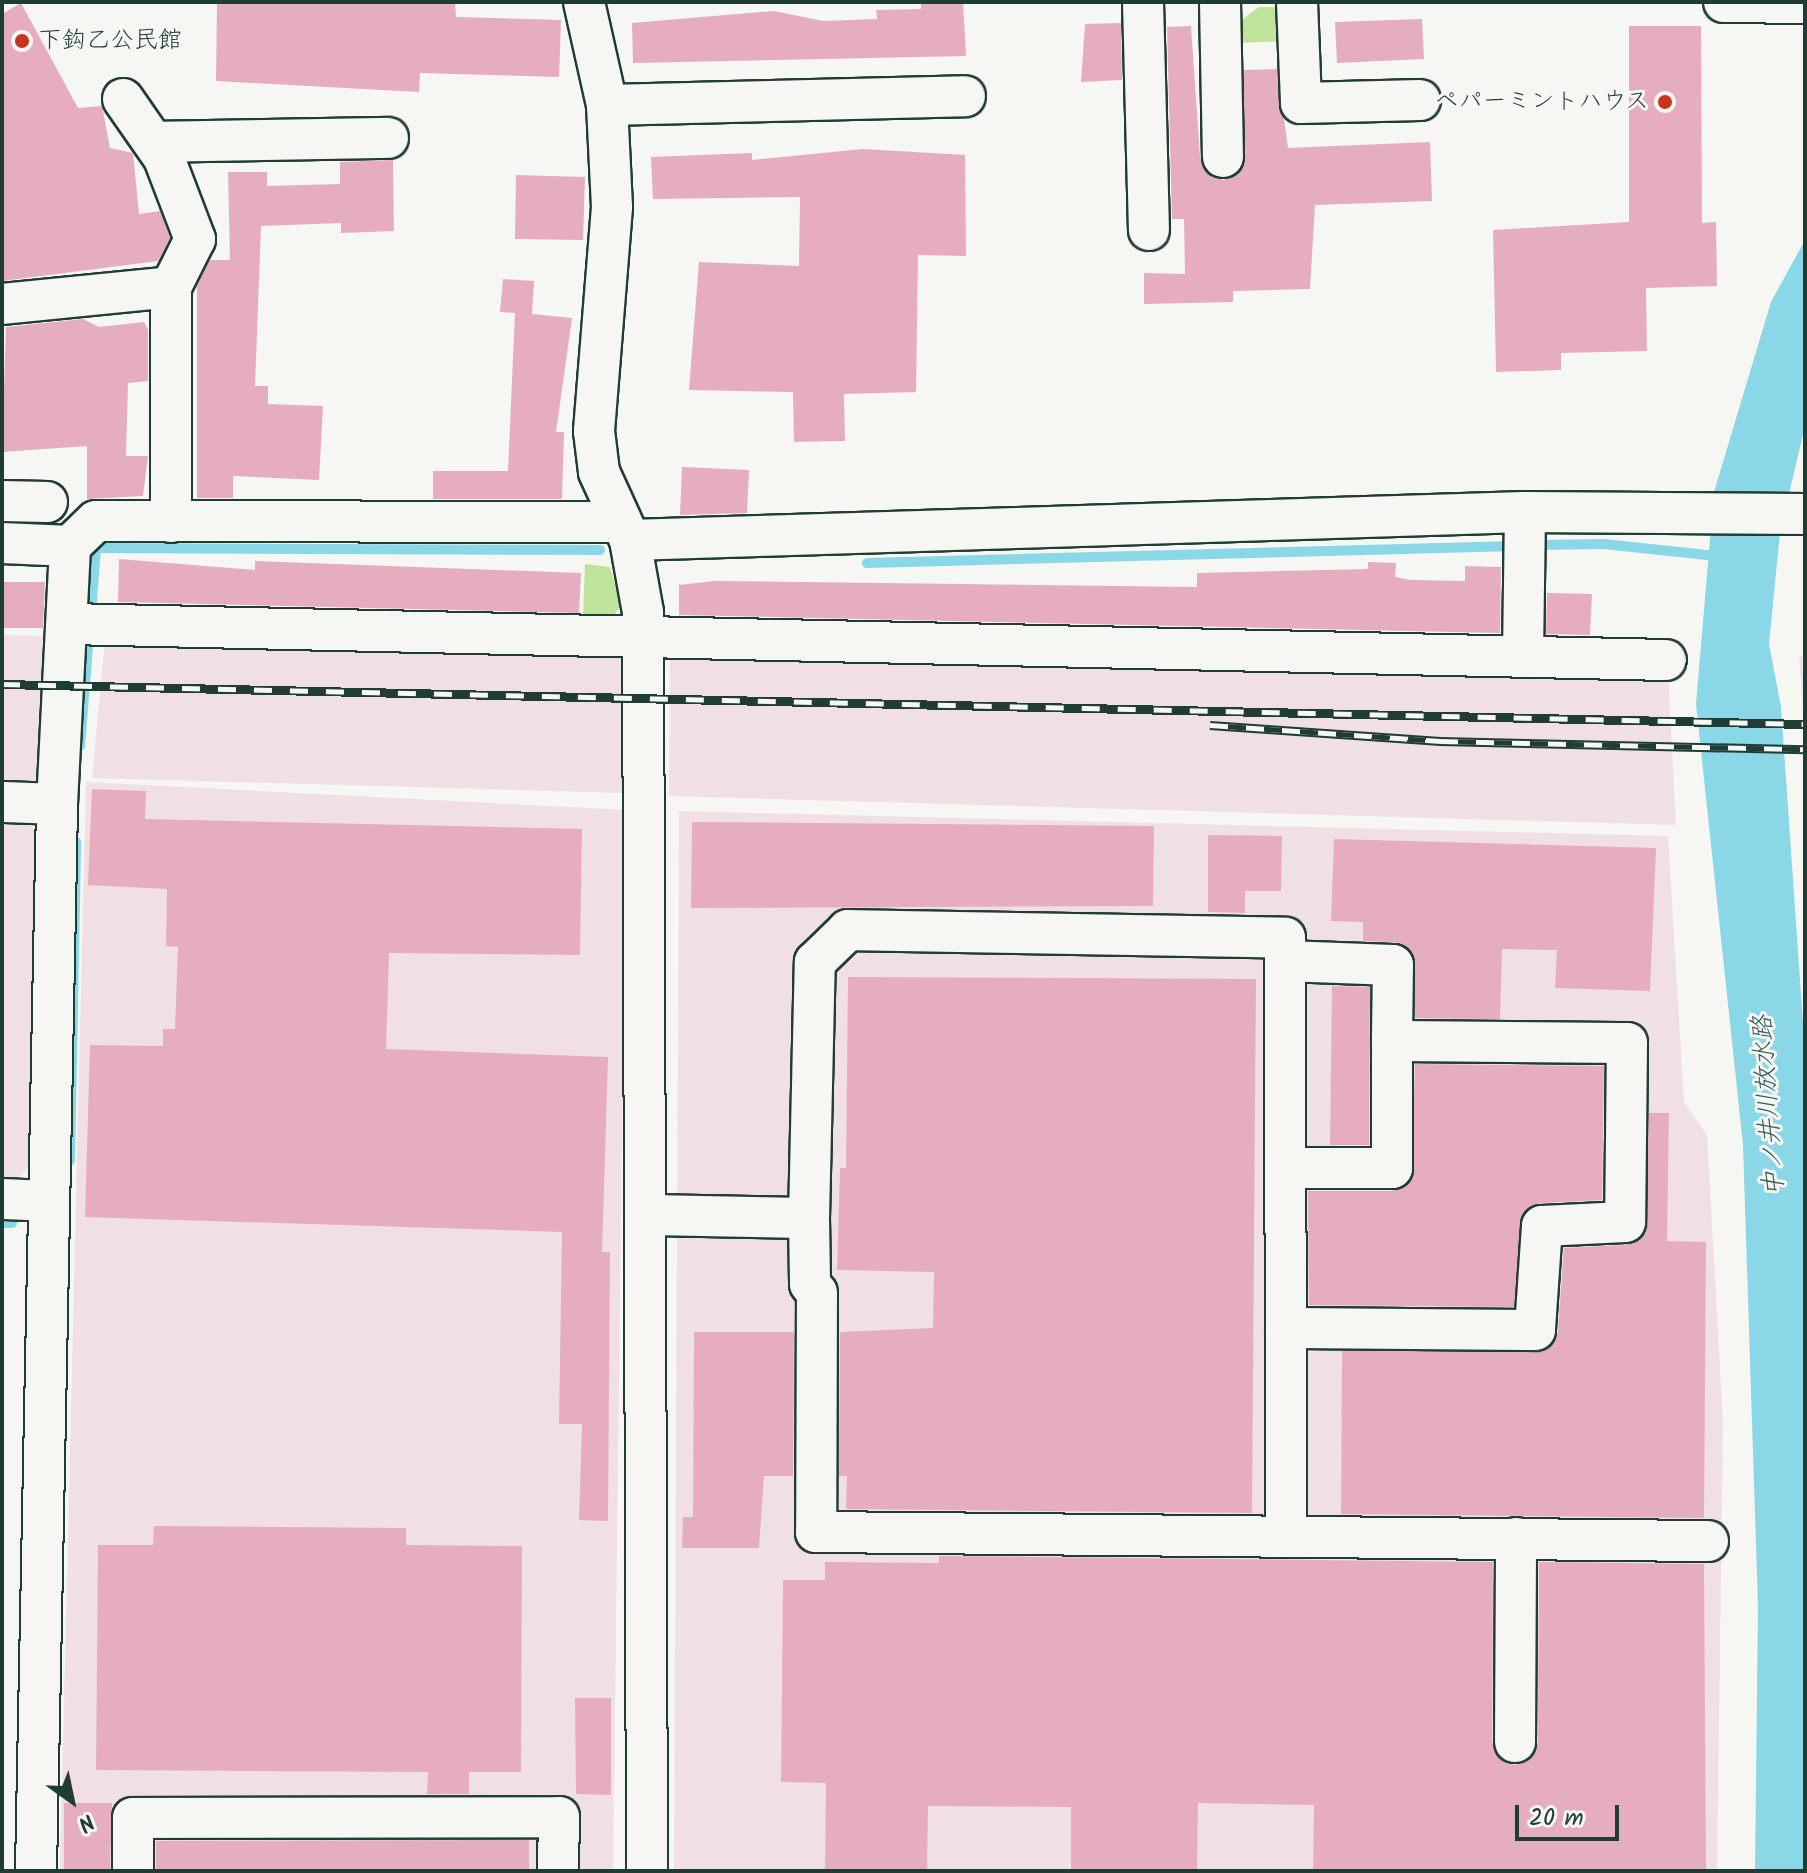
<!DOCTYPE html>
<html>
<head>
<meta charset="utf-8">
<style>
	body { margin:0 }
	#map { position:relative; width:1807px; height:1873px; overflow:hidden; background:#f6f6f2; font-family:Kalam,"Klee One",sans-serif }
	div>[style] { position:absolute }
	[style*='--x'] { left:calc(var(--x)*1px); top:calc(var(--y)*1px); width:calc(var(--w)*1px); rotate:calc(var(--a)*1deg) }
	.built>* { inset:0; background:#f1e0e3 }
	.green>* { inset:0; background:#c0e39c }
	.water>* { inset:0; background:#89d7e7 }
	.stream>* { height:10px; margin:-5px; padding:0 5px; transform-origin:5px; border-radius:5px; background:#89d7e7 }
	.building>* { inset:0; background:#e6adc1 }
	.roads { filter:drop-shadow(2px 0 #1f3d34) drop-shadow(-2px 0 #1f3d34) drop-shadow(0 2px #1f3d34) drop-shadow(0 -2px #1f3d34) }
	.minor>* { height:40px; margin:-20px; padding:0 20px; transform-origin:20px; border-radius:20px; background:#f6f6f2 }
	.rail>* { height:9px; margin-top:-4.5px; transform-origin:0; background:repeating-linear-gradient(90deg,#f6f6f2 0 18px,#1f3d34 0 36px); box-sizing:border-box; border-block:2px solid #1f3d34 }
	.dots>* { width:22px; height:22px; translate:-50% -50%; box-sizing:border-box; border:4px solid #f6f6f2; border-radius:50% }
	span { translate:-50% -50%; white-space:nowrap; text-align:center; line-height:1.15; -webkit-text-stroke:6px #f6f6f2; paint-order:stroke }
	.poi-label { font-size:24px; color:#1f3d34 }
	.left { translate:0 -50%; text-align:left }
	.right { translate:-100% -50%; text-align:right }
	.water-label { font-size:26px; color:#345c58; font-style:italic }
	.frame { position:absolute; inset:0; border:4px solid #1f3d34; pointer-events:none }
	.north { position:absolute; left:32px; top:1761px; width:80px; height:80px; -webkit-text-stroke:6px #f6f6f2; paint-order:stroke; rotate:147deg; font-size:22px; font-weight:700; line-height:32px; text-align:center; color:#1f3d34 }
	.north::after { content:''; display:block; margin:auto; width:28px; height:36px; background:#1f3d34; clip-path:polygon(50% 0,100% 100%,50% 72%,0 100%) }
	.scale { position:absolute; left:1515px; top:1805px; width:104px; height:36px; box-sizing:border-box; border:4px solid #1f3d34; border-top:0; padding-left:10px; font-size:24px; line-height:28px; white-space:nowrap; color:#1f3d34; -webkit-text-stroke:6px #f6f6f2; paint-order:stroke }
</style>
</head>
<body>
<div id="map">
	<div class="built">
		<i style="clip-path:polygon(2px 635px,44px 636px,36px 782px,2px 781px)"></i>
		<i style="clip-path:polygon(105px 640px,625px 652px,623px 793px,92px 778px)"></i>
		<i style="clip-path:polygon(670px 646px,1668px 673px,1676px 825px,669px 796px)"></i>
		<i style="clip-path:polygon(1799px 656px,1805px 656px,1805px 736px)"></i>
		<i style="clip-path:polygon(86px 782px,626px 810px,613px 1871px,60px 1871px)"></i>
		<i style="clip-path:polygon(679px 811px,1668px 836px,1684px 1102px,1707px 1135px,1723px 1421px,1717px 1871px,674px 1871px)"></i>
		<i style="clip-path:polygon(2px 819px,25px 819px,38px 835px,28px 1167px,13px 1184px,2px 1183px)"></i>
	</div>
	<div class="green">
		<i style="clip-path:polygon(1259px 7px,1283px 7px,1285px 41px,1237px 43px,1236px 24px)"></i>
		<i style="clip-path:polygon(585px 564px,610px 567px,621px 606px,612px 617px,583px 617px)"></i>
	</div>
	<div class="water">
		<i style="clip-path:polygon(1805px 240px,1805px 426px,1780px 532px,1769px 644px,1781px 707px,1805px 1052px,1805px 1871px,1755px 1871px,1758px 1606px,1743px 1145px,1696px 704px,1714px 492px,1771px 302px)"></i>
	</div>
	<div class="stream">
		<i style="--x:1532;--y:545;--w:72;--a:-0.8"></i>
		<i style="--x:1604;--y:544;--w:113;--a:6.1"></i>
		<i style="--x:867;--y:563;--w:649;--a:-1.5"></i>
		<i style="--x:91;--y:612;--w:64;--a:-85.5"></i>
		<i style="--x:96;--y:548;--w:504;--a:0.23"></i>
		<i style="--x:80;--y:746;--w:112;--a:-85.4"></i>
		<i style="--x:70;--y:1161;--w:319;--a:-88.9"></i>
		<i style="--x:2;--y:1223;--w:10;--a:0"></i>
	</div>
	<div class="building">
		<i style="clip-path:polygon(217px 2px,455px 2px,456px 17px,561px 20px,559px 77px,420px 73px,419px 92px,216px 81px)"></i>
		<i style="clip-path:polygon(921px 2px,963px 2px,966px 56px,633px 63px,632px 23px,774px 11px,823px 21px,877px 19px,876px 10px,921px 9px)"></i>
		<i style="clip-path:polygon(21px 3px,78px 108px,102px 106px,110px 148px,133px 153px,139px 214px,160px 211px,170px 238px,158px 261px,2px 281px,2px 14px)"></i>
		<i style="clip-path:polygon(1422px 19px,1424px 59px,1337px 63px,1335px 22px)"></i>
		<i style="clip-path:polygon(1121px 23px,1122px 80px,1081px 82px,1085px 24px)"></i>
		<i style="clip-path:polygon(1191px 26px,1200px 157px,1211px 177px,1224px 180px,1243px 167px,1244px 70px,1277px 69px,1288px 148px,1430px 142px,1432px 201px,1315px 205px,1310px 289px,1233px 291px,1233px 302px,1144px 304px,1144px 273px,1185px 274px,1184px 219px,1172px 219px,1167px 27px)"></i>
		<i style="clip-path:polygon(1629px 26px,1701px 26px,1702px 223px,1716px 222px,1717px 286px,1646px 288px,1647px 351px,1561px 353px,1561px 370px,1496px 372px,1493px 230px,1629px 222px)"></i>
		<i style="clip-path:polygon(863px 149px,965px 155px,966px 256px,918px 255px,916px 392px,844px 394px,845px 441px,794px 442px,793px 392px,689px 390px,699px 262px,799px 266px,800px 197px,653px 199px,651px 157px,752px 153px,752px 160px)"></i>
		<i style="clip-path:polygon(393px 160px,394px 231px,341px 233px,341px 223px,261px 226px,255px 386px,268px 386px,268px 404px,323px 406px,319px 480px,233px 476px,233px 498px,197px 498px,197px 286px,210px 260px,230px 260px,228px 172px,267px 172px,267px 186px,340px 184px,340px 162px)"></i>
		<i style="clip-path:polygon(516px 175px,585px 177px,583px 240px,515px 239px)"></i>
		<i style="clip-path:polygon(503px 279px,534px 281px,532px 314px,572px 318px,556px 432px,564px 432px,562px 499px,433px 499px,433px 471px,508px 471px,515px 313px,500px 312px)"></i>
		<i style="clip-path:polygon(83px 319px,99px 327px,144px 322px,148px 330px,148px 381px,128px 383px,126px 456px,148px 456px,143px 496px,87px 499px,87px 446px,2px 452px,6px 327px)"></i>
		<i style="clip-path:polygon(682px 467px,749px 470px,747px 513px,680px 515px)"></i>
		<i style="clip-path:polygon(119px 559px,255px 570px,255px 561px,581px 573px,579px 613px,118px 602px)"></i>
		<i style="clip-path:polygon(1368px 562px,1396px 563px,1395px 577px,1411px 580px,1465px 581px,1465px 566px,1501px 567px,1500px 633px,679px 615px,679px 585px,714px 581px,1197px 587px,1197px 573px,1368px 569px)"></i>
		<i style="clip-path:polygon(2px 582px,45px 582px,43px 628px,2px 628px)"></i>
		<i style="clip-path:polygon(1547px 593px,1592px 594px,1590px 635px,1546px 634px)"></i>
		<i style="clip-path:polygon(92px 789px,146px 791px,145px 819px,582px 829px,580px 955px,389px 953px,386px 1049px,608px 1057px,602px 1252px,610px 1252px,608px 1521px,579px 1520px,582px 1424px,559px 1424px,562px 1232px,85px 1217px,90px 1045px,163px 1046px,163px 1029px,175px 1029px,178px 947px,166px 946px,167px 889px,88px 885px)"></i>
		<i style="clip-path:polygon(692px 822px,1154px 826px,1153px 906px,691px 908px)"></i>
		<i style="clip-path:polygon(1208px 835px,1282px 836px,1281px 891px,1245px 891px,1245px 913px,1208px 912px)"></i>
		<i style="clip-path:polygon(1334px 839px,1656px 848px,1650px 991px,1555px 988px,1557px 950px,1502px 949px,1500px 1019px,1415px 1018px,1413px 953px,1395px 942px,1363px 941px,1363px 922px,1331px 921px)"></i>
		<i style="clip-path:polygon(848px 977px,1256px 979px,1252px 1513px,846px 1509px,847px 1476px,839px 1476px,840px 1332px,933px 1328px,934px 1272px,837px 1270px,840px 1168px,846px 1168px)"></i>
		<i style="clip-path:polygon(1332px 986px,1370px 987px,1369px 1145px,1330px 1145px)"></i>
		<i style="clip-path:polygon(1415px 1064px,1604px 1066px,1602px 1200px,1540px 1203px,1523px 1213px,1514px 1307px,1309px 1305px,1308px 1191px,1392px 1191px,1411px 1180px)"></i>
		<i style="clip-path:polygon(1649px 1113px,1669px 1113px,1667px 1241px,1706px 1242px,1704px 1518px,1341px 1514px,1342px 1351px,1547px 1350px,1558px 1332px,1564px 1248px,1626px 1245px,1645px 1233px)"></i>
		<i style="clip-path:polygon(694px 1332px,794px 1332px,793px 1476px,764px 1476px,759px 1548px,682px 1548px,683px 1517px,693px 1517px)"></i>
		<i style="clip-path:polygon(154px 1526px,406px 1528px,406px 1545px,522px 1546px,521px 1772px,469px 1772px,469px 1794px,427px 1794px,428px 1772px,96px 1770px,98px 1545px,153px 1545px)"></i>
		<i style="clip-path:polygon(939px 1556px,1493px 1562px,1492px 1742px,1496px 1754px,1514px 1765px,1527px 1762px,1538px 1742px,1539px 1562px,1704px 1564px,1706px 1871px,1313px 1871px,1314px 1805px,1198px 1803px,1197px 1871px,1071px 1871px,1071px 1807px,928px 1806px,927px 1871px,825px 1871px,826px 1783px,781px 1782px,783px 1580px,825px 1580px,825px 1562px,939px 1563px)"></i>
		<i style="clip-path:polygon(575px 1698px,611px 1698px,611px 1795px,576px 1794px)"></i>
		<i style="clip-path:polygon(64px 1803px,112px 1803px,110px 1871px,64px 1871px)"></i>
		<i style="clip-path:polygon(529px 1840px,529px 1871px,156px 1871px,156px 1841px)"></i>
	</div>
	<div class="roads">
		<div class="minor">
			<i style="--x:584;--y:2;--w:106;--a:77.4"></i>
			<i style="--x:607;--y:105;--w:102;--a:87.2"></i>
			<i style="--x:612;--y:207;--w:225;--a:94.6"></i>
			<i style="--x:594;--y:431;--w:41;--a:83"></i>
			<i style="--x:599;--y:472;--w:75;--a:65.5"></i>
			<i style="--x:630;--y:540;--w:73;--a:79.8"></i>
			<i style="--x:643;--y:612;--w:1259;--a:89.82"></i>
			<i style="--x:1143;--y:2;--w:228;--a:88.5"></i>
			<i style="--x:1220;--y:2;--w:155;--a:88.9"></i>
			<i style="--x:1297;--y:2;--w:101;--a:87.7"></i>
			<i style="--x:1301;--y:103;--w:119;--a:-1.4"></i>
			<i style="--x:1724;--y:2;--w:81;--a:0.7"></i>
			<i style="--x:123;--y:99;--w:72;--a:55.2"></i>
			<i style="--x:164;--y:158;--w:87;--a:69.1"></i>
			<i style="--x:195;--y:239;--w:54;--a:116.6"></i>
			<i style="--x:607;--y:105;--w:358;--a:-1.4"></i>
			<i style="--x:155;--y:142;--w:233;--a:-1"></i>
			<i style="--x:2;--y:304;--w:170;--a:-5.7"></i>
			<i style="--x:171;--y:287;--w:235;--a:90"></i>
			<i style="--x:2;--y:501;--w:45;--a:1.3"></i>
			<i style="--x:630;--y:540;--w:895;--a:-1.79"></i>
			<i style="--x:1525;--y:512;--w:280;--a:0.4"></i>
			<i style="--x:2;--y:543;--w:68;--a:2.5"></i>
			<i style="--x:68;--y:624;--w:1598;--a:1.29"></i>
			<i style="--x:1523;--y:656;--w:144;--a:-89.2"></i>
			<i style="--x:2;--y:802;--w:55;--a:2.1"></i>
			<i style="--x:1285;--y:961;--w:108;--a:2.1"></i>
			<i style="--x:1393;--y:965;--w:76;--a:90.8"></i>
			<i style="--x:1392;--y:1041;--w:235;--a:0.5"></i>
			<i style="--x:1627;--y:1043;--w:179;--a:90.6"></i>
			<i style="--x:1625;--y:1222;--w:83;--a:177.2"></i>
			<i style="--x:1542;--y:1226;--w:104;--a:93.9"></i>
			<i style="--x:1535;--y:1330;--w:249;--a:-179.5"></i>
			<i style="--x:1286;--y:1168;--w:106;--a:0"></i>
			<i style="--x:1392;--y:1168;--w:127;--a:-90"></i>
			<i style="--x:2;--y:1199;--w:46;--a:2.5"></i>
			<i style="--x:646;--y:1215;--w:163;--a:1.1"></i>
			<i style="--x:809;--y:1218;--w:256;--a:-88.7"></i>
			<i style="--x:815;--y:962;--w:46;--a:-44.1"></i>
			<i style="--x:848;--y:930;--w:437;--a:1"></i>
			<i style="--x:1285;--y:938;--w:598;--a:89.9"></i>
			<i style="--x:809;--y:1218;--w:66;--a:89.1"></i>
			<i style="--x:810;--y:1284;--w:11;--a:52"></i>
			<i style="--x:817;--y:1293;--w:239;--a:90.2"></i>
			<i style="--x:816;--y:1532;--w:892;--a:0.58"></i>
			<i style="--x:1515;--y:1742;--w:204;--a:-89.7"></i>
			<i style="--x:36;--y:1871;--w:1067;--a:-88.87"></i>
			<i style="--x:57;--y:804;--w:258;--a:-87.1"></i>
			<i style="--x:70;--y:546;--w:36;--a:-44"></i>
			<i style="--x:96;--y:521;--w:525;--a:0.11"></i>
			<i style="--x:133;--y:1871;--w:53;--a:-90"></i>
			<i style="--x:133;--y:1818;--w:426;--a:-0.1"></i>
			<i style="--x:559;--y:1817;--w:54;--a:91.1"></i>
		</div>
	</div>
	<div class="rail">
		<i style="--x:2;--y:684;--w:1803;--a:1.27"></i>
		<i style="--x:1210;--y:725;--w:231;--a:4"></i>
		<i style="--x:1440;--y:741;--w:365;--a:1.3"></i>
	</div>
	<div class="dots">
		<i style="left:22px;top:41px;background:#c8321e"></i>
		<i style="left:1665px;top:102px;background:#c8321e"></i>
	</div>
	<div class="poi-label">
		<span class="left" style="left:38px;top:41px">下鈎乙公民館</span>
		<span class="right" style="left:1649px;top:102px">ペパーミントハウス</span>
	</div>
	<div class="water-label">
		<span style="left:1770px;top:1106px;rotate:-94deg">中ノ井川放水路</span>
	</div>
	<div class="frame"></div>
	<div class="north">N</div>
	<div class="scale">20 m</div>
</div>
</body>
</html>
